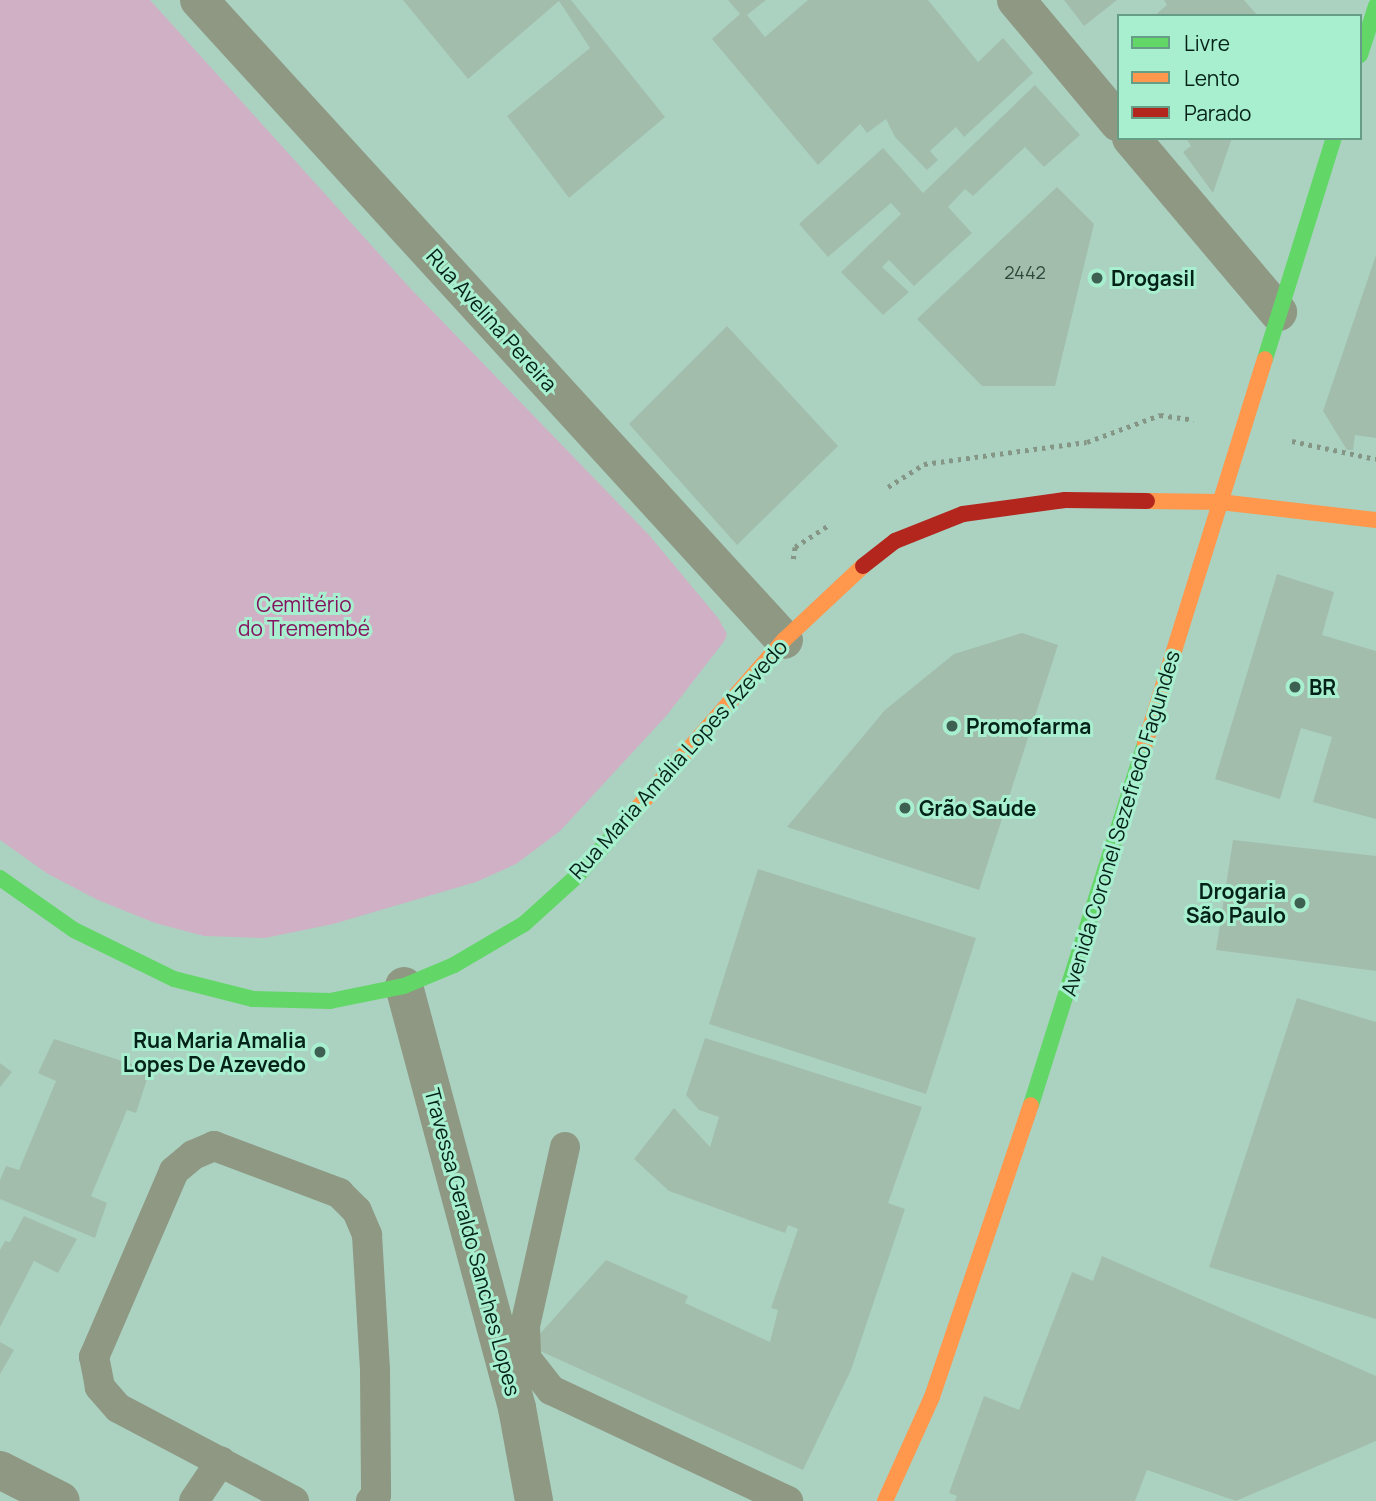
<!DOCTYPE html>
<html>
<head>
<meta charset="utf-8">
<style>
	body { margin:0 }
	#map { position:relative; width:1376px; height:1501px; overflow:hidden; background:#abd2c1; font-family:Manrope,sans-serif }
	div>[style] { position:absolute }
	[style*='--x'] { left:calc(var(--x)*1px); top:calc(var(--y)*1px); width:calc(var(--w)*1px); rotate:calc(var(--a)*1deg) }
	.green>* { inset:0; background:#cfb0c4 }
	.building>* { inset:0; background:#a3bdac }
	.path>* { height:4.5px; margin-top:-2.25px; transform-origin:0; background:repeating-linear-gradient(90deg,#869686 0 3.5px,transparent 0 8.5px) }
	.lane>* { height:30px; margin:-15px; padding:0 15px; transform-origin:15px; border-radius:15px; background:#8e9883 }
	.street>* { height:38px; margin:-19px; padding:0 19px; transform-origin:19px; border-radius:19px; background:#8e9883 }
	.fast>* { height:16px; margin:-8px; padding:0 8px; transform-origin:8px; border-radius:8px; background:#63d668 }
	.slow>* { height:16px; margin:-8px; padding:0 8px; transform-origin:8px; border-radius:8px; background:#ff974d }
	.jam>* { height:16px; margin:-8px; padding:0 8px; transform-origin:8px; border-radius:8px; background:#b3261e }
	.dots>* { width:19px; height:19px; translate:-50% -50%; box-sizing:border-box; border:4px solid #a8efd0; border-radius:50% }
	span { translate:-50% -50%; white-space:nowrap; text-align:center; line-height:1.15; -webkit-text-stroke:6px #a8efd0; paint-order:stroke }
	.number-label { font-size:18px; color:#2c4a3d }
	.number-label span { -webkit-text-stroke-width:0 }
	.poi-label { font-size:21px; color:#042217; font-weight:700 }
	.left { translate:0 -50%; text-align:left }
	.right { translate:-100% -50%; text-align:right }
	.street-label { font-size:21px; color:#042217 }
	.park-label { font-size:21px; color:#851460 }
	.legend { position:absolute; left:1117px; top:14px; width:245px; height:126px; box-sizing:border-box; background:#a8efd0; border:2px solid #669d86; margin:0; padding:9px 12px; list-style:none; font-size:21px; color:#042217 }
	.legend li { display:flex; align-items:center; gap:14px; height:35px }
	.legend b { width:35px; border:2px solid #669d86 }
</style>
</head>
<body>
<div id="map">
	<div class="green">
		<i style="clip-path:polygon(0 0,150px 0,409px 287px,649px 535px,718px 618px,727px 634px,725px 640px,667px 715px,560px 831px,516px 864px,476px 882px,333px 924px,265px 938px,204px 936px,155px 923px,98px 900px,48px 874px,0 840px)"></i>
	</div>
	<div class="building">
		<i style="clip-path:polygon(403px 0,571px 0,665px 117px,569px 198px,507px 116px,590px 48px,559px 1px,468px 79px)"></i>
		<i style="clip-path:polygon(728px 0,766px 0,747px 15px,765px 37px,808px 0,928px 0,978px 62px,1003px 38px,1033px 73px,964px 137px,956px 127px,930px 151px,938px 160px,927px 170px,895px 137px,886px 119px,867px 133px,860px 124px,818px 165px,712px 39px,740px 14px)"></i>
		<i style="clip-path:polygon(1064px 0,1117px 0,1084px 26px)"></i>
		<i style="clip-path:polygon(1164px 0,1244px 0,1258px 16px,1154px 16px,1167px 5px)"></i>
		<i style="clip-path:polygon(1035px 85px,1080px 135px,1044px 167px,1025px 147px,973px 196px,965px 189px,948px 207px,972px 233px,914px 286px,889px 260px,882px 267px,909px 292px,883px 315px,841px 272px,901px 214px,891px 203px,828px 257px,799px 224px,883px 148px,923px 193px)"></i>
		<i style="clip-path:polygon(1186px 138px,1232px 138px,1213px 193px,1183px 152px,1191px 146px)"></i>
		<i style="clip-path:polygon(1057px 187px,1094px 224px,1055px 386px,982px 386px,917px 319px)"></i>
		<i style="clip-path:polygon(1376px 255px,1376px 438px,1355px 435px,1353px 450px,1347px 450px,1323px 411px)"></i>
		<i style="clip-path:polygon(727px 326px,838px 446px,737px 545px,629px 424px)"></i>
		<i style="clip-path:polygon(1277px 574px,1334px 592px,1322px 635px,1376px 651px,1376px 819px,1313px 802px,1332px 737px,1301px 728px,1280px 799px,1215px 779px)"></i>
		<i style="clip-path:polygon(1022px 633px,1058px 645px,979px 890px,787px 827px,885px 710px,954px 654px)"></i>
		<i style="clip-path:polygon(1233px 840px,1376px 856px,1376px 971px,1216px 950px)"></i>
		<i style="clip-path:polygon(758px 869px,976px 938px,926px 1094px,709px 1024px)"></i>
		<i style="clip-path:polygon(1297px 998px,1376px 1022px,1376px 1319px,1209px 1267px)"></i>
		<i style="clip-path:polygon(705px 1038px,922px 1107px,888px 1203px,905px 1209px,851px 1370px,803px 1470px,529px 1346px,606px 1260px,688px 1296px,685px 1303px,770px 1342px,778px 1310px,771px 1308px,798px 1229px,788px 1225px,785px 1233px,669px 1191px,634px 1159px,674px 1108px,710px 1147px,719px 1117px,699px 1110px,686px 1095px)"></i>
		<i style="clip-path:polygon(54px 1039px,150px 1070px,136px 1113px,127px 1110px,91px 1196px,107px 1203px,95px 1238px,0 1199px,0 1180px,6px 1166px,19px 1170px,56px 1081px,38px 1073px)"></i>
		<i style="clip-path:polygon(0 1063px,12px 1072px,0 1087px)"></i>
		<i style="clip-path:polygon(24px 1216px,77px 1239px,58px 1273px,34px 1261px,0 1327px,0 1250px,5px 1241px,10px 1242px)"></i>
		<i style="clip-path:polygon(1102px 1256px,1376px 1376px,1376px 1441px,1236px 1501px,1147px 1470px,1135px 1501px,955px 1501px,957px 1496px,949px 1493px,984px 1396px,1019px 1410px,1072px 1272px,1093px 1281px)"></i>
		<i style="clip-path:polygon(0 1342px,14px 1350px,0 1374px)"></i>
	</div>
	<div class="path">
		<i style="--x:1292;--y:441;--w:86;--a:12.1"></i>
		<i style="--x:888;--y:487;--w:43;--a:-32.6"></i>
		<i style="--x:924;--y:464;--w:164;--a:-7.7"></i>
		<i style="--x:1087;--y:442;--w:78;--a:-20.3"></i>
		<i style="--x:1160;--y:415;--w:34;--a:8"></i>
		<i style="--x:793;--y:559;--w:12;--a:-81"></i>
		<i style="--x:795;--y:547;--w:38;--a:-33"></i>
	</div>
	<div class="lane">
		<i style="--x:565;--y:1147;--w:183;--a:102.6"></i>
		<i style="--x:525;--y:1326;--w:32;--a:88"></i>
		<i style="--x:526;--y:1358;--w:41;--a:52"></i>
		<i style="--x:551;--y:1390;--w:262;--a:25.1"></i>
		<i style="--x:194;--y:1501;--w:48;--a:-56"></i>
		<i style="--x:294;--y:1501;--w:199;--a:-152.1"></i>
		<i style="--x:118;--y:1408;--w:28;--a:-131"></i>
		<i style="--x:100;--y:1387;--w:31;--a:-101"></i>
		<i style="--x:94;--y:1357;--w:202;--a:-66.7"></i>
		<i style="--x:174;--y:1171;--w:25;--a:-40"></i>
		<i style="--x:193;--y:1155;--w:23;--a:-23"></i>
		<i style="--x:214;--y:1146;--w:134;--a:20.6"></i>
		<i style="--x:339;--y:1193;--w:25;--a:45"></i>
		<i style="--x:357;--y:1211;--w:26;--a:67"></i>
		<i style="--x:367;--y:1235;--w:136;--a:86.6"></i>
		<i style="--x:375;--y:1371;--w:124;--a:89.5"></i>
		<i style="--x:376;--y:1495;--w:8;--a:130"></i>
	</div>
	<div class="street">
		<i style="--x:199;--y:0;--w:867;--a:47.57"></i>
		<i style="--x:1016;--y:0;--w:160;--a:50.1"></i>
		<i style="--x:1131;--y:138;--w:228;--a:49.8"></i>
		<i style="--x:404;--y:986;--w:437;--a:75"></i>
		<i style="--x:517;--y:1408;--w:95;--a:79.6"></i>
		<i style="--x:0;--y:1470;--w:68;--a:26.9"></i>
	</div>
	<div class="fast">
		<i style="--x:1360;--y:55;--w:52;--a:-71.9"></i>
		<i style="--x:1265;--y:359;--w:232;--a:-72.7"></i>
		<i style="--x:0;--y:878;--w:90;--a:35.1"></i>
		<i style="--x:74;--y:930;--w:111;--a:26.1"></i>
		<i style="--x:174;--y:979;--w:81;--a:14.2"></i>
		<i style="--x:253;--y:999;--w:77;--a:1.5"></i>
		<i style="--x:330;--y:1001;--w:76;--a:-11.5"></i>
		<i style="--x:404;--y:986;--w:54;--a:-22.8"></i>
		<i style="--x:454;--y:965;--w:81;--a:-30.4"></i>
		<i style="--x:524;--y:924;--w:73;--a:-42.2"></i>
		<i style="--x:578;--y:875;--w:83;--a:-48.4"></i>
		<i style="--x:1031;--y:1105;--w:379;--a:-72.5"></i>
	</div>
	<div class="slow">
		<i style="--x:1147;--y:501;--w:73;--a:0.8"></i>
		<i style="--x:1220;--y:502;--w:157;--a:6.6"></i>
		<i style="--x:1145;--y:744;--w:403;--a:-72.7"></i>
		<i style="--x:633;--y:813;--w:230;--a:-48.9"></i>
		<i style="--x:784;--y:640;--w:108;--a:-43.1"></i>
		<i style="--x:885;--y:1501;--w:114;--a:-65.7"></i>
		<i style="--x:932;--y:1397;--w:308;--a:-71.3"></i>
	</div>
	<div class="jam">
		<i style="--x:863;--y:566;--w:41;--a:-38"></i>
		<i style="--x:895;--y:541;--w:73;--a:-21.7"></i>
		<i style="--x:963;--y:514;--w:103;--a:-7.8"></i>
		<i style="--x:1065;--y:500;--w:82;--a:0.7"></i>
	</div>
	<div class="dots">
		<i style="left:1097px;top:278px;background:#3e6052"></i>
		<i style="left:1295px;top:687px;background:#3e6052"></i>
		<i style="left:952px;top:726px;background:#3e6052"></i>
		<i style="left:905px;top:808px;background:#3e6052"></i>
		<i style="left:1300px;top:903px;background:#3e6052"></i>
		<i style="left:320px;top:1052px;background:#3e6052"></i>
	</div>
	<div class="number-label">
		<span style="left:1025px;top:272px">2442</span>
	</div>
	<div class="poi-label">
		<span class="left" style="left:1111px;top:278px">Drogasil</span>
		<span class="left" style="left:1309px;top:687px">BR</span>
		<span class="left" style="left:966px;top:726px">Promofarma</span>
		<span class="left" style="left:919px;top:808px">Grão Saúde</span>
		<span class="right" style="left:1286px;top:903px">Drogaria<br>São Paulo</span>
		<span class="right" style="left:306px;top:1052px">Rua Maria Amalia<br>Lopes De Azevedo</span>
	</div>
	<div class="street-label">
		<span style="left:492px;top:320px;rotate:48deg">Rua Avelina Pereira</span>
		<span style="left:678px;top:759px;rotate:-48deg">Rua Maria Amália Lopes Azevedo</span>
		<span style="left:1120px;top:823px;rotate:-73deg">Avenida Coronel Sezefredo Fagundes</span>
		<span style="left:473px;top:1242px;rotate:75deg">Travessa Geraldo Sanches Lopes</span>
	</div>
	<div class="park-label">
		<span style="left:304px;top:616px">Cemitério<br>do Tremembé</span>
	</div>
	<ul class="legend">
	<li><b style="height:9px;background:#63d668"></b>Livre</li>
	<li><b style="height:9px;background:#ff974d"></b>Lento</li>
	<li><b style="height:9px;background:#b3261e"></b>Parado</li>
	</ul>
</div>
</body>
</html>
